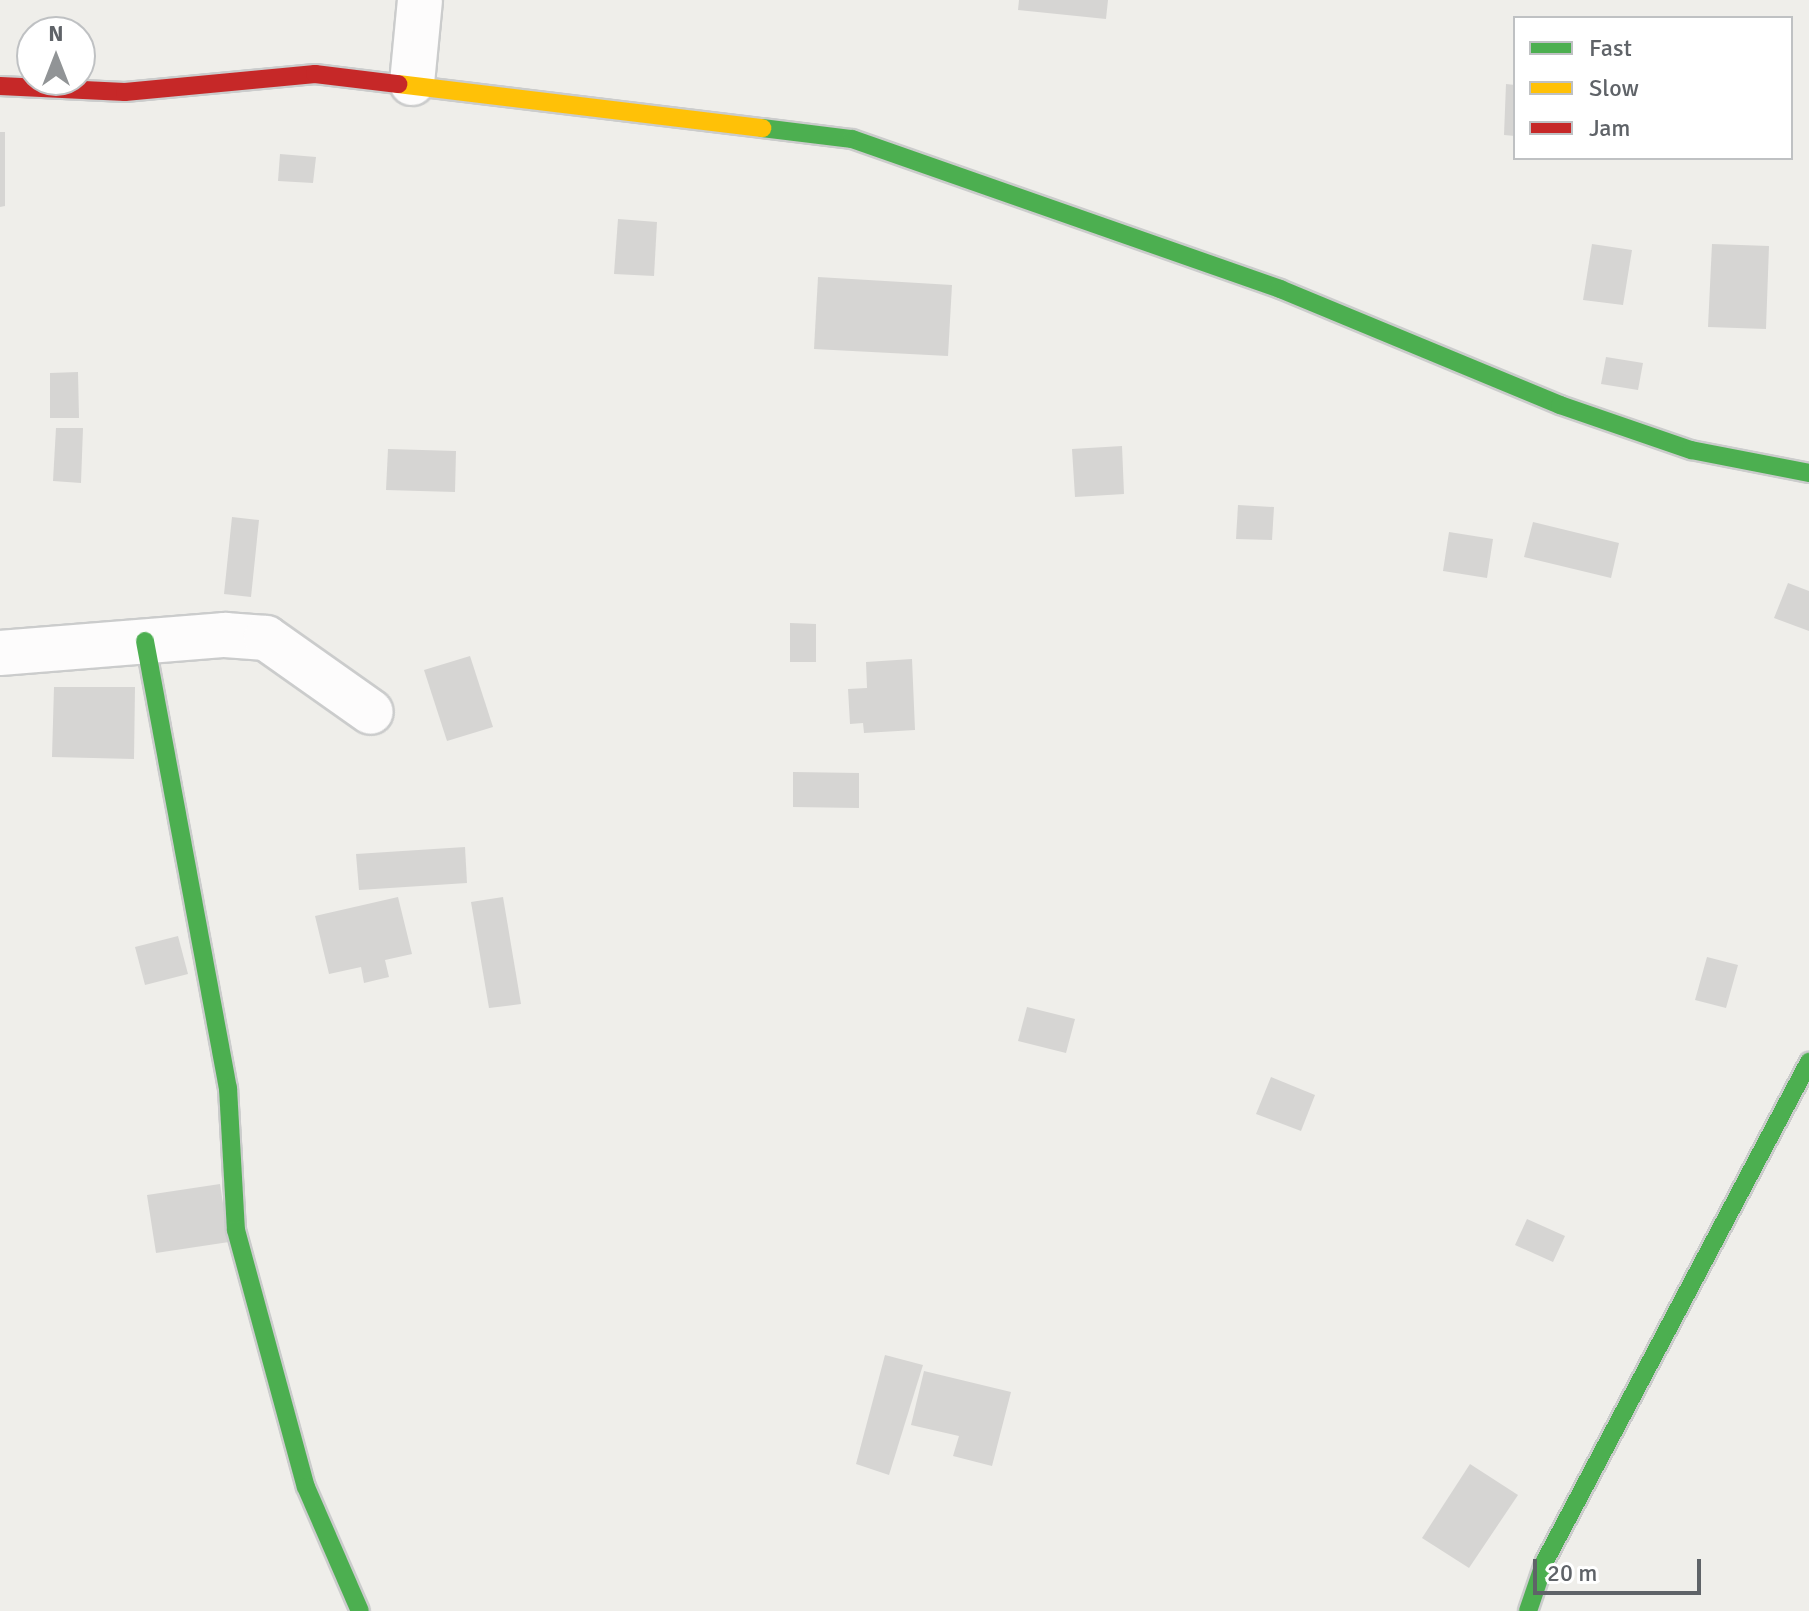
<!DOCTYPE html>
<html>
<head>
<meta charset="utf-8">
<style>
	body { margin:0 }
	#map { position:relative; width:1809px; height:1611px; overflow:hidden; background:#efeeea; font-family:Signika,sans-serif }
	div>[style] { position:absolute }
	[style*='--x'] { left:calc(var(--x)*1px); top:calc(var(--y)*1px); width:calc(var(--w)*1px); rotate:calc(var(--a)*1deg) }
	.building>* { inset:0; background:#d6d5d3 }
	.roads { filter:drop-shadow(2px 0 #cbcccc) drop-shadow(-2px 0 #cbcccc) drop-shadow(0 2px #cbcccc) drop-shadow(0 -2px #cbcccc) }
	.street>* { height:44px; margin:-22px; padding:0 22px; transform-origin:22px; border-radius:22px; background:#fdfcfc }
	.fast>* { height:18px; margin:-9px; padding:0 9px; transform-origin:9px; border-radius:9px; background:#4caf50 }
	.slow>* { height:18px; margin:-9px; padding:0 9px; transform-origin:9px; border-radius:9px; background:#ffc107 }
	.jam>* { height:18px; margin:-9px; padding:0 9px; transform-origin:9px; border-radius:9px; background:#c62828 }
	span { translate:-50% -50%; white-space:nowrap; text-align:center; line-height:1.15; -webkit-text-stroke:6px #fff; paint-order:stroke }
	.legend { position:absolute; left:1513px; top:16px; width:280px; height:144px; box-sizing:border-box; background:#fff; border:2px solid #bfc1c3; margin:0; padding:10px 14px; list-style:none; font-size:24px; color:#5f6368 }
	.legend li { display:flex; align-items:center; gap:16px; height:40px }
	.legend b { width:40px; border:2px solid #bfc1c3 }
	.north { position:absolute; left:16px; top:16px; width:80px; height:80px; box-sizing:border-box; background:#fff; border:2px solid #bfc1c3; border-radius:50%; rotate:0deg; font-size:22px; font-weight:700; line-height:32px; text-align:center; color:#5f6368 }
	.north::after { content:''; display:block; margin:auto; width:28px; height:36px; background:#919496; clip-path:polygon(50% 0,100% 100%,50% 72%,0 100%) }
	.scale { position:absolute; left:1533px; top:1559px; width:168px; height:36px; box-sizing:border-box; border:4px solid #5f6368; border-top:0; padding-left:10px; font-size:24px; line-height:28px; white-space:nowrap; color:#5f6368; -webkit-text-stroke:6px #fff; paint-order:stroke }
</style>
</head>
<body>
<div id="map">
	<div class="building">
		<i style="clip-path:polygon(1019px 0,1108px 0,1106px 19px,1018px 10px)"></i>
		<i style="clip-path:polygon(1506px 84px,1515px 85px,1515px 136px,1504px 135px)"></i>
		<i style="clip-path:polygon(0 132px,5px 132px,5px 206px,0 207px)"></i>
		<i style="clip-path:polygon(280px 154px,316px 157px,313px 183px,278px 181px)"></i>
		<i style="clip-path:polygon(618px 219px,657px 222px,654px 276px,614px 274px)"></i>
		<i style="clip-path:polygon(1592px 244px,1632px 250px,1623px 305px,1583px 300px)"></i>
		<i style="clip-path:polygon(1712px 244px,1769px 246px,1766px 329px,1708px 327px)"></i>
		<i style="clip-path:polygon(818px 277px,952px 285px,948px 356px,814px 349px)"></i>
		<i style="clip-path:polygon(1606px 357px,1643px 363px,1638px 390px,1601px 384px)"></i>
		<i style="clip-path:polygon(78px 372px,79px 418px,50px 418px,50px 373px)"></i>
		<i style="clip-path:polygon(56px 428px,83px 428px,81px 483px,53px 481px)"></i>
		<i style="clip-path:polygon(1122px 446px,1124px 494px,1075px 497px,1072px 449px)"></i>
		<i style="clip-path:polygon(388px 449px,456px 451px,455px 492px,386px 490px)"></i>
		<i style="clip-path:polygon(1238px 505px,1274px 507px,1272px 540px,1236px 539px)"></i>
		<i style="clip-path:polygon(232px 517px,259px 520px,251px 597px,224px 594px)"></i>
		<i style="clip-path:polygon(1533px 522px,1619px 543px,1611px 578px,1524px 557px)"></i>
		<i style="clip-path:polygon(1449px 532px,1493px 539px,1487px 578px,1443px 571px)"></i>
		<i style="clip-path:polygon(1788px 583px,1809px 591px,1809px 631px,1774px 618px)"></i>
		<i style="clip-path:polygon(790px 623px,816px 624px,816px 662px,790px 662px)"></i>
		<i style="clip-path:polygon(470px 656px,493px 727px,447px 741px,424px 670px)"></i>
		<i style="clip-path:polygon(912px 659px,915px 730px,864px 733px,863px 723px,850px 724px,848px 689px,867px 688px,866px 662px)"></i>
		<i style="clip-path:polygon(54px 687px,135px 687px,134px 759px,52px 757px)"></i>
		<i style="clip-path:polygon(793px 772px,859px 773px,859px 808px,793px 807px)"></i>
		<i style="clip-path:polygon(465px 847px,467px 883px,359px 890px,356px 854px)"></i>
		<i style="clip-path:polygon(398px 897px,412px 954px,385px 960px,389px 977px,364px 983px,361px 967px,329px 974px,315px 916px)"></i>
		<i style="clip-path:polygon(503px 897px,521px 1004px,489px 1008px,471px 902px)"></i>
		<i style="clip-path:polygon(178px 936px,188px 974px,145px 985px,135px 947px)"></i>
		<i style="clip-path:polygon(1707px 957px,1738px 965px,1726px 1008px,1695px 1000px)"></i>
		<i style="clip-path:polygon(1027px 1007px,1075px 1019px,1066px 1053px,1018px 1041px)"></i>
		<i style="clip-path:polygon(1271px 1077px,1315px 1095px,1301px 1131px,1256px 1114px)"></i>
		<i style="clip-path:polygon(220px 1184px,229px 1242px,156px 1253px,147px 1195px)"></i>
		<i style="clip-path:polygon(1527px 1219px,1565px 1236px,1553px 1262px,1515px 1245px)"></i>
		<i style="clip-path:polygon(885px 1355px,923px 1365px,889px 1475px,856px 1464px)"></i>
		<i style="clip-path:polygon(924px 1371px,1011px 1392px,992px 1466px,953px 1456px,959px 1436px,911px 1425px)"></i>
		<i style="clip-path:polygon(1470px 1464px,1518px 1495px,1469px 1568px,1422px 1538px)"></i>
	</div>
	<div class="roads">
		<div class="street">
			<i style="--x:412;--y:83;--w:83;--a:-84.5"></i>
			<i style="--x:0;--y:653;--w:226;--a:-4.6"></i>
			<i style="--x:225;--y:635;--w:41;--a:4.2"></i>
			<i style="--x:266;--y:638;--w:128;--a:35.2"></i>
		</div>
		<div class="fast">
			<i style="--x:762;--y:128;--w:91;--a:7"></i>
			<i style="--x:852;--y:139;--w:454;--a:19.3"></i>
			<i style="--x:1280;--y:289;--w:303;--a:22.5"></i>
			<i style="--x:1560;--y:405;--w:139;--a:19"></i>
			<i style="--x:1691;--y:450;--w:120;--a:11"></i>
			<i style="--x:145;--y:641;--w:455;--a:79.5"></i>
			<i style="--x:228;--y:1088;--w:142;--a:86.8"></i>
			<i style="--x:236;--y:1230;--w:266;--a:74.8"></i>
			<i style="--x:306;--y:1487;--w:135;--a:66.5"></i>
			<i style="--x:1528;--y:1611;--w:53;--a:-71.2"></i>
			<i style="--x:1545;--y:1561;--w:565;--a:-62.12"></i>
		</div>
		<div class="slow">
			<i style="--x:398;--y:84;--w:367;--a:6.9"></i>
		</div>
		<div class="jam">
			<i style="--x:0;--y:86;--w:125;--a:2.7"></i>
			<i style="--x:125;--y:92;--w:191;--a:-5.4"></i>
			<i style="--x:315;--y:74;--w:84;--a:6.9"></i>
		</div>
	</div>
	<ul class="legend">
	<li><b style="height:10px;background:#4caf50"></b>Fast</li>
	<li><b style="height:10px;background:#ffc107"></b>Slow</li>
	<li><b style="height:10px;background:#c62828"></b>Jam</li>
	</ul>
	<div class="north">N</div>
	<div class="scale">20 m</div>
</div>
</body>
</html>
